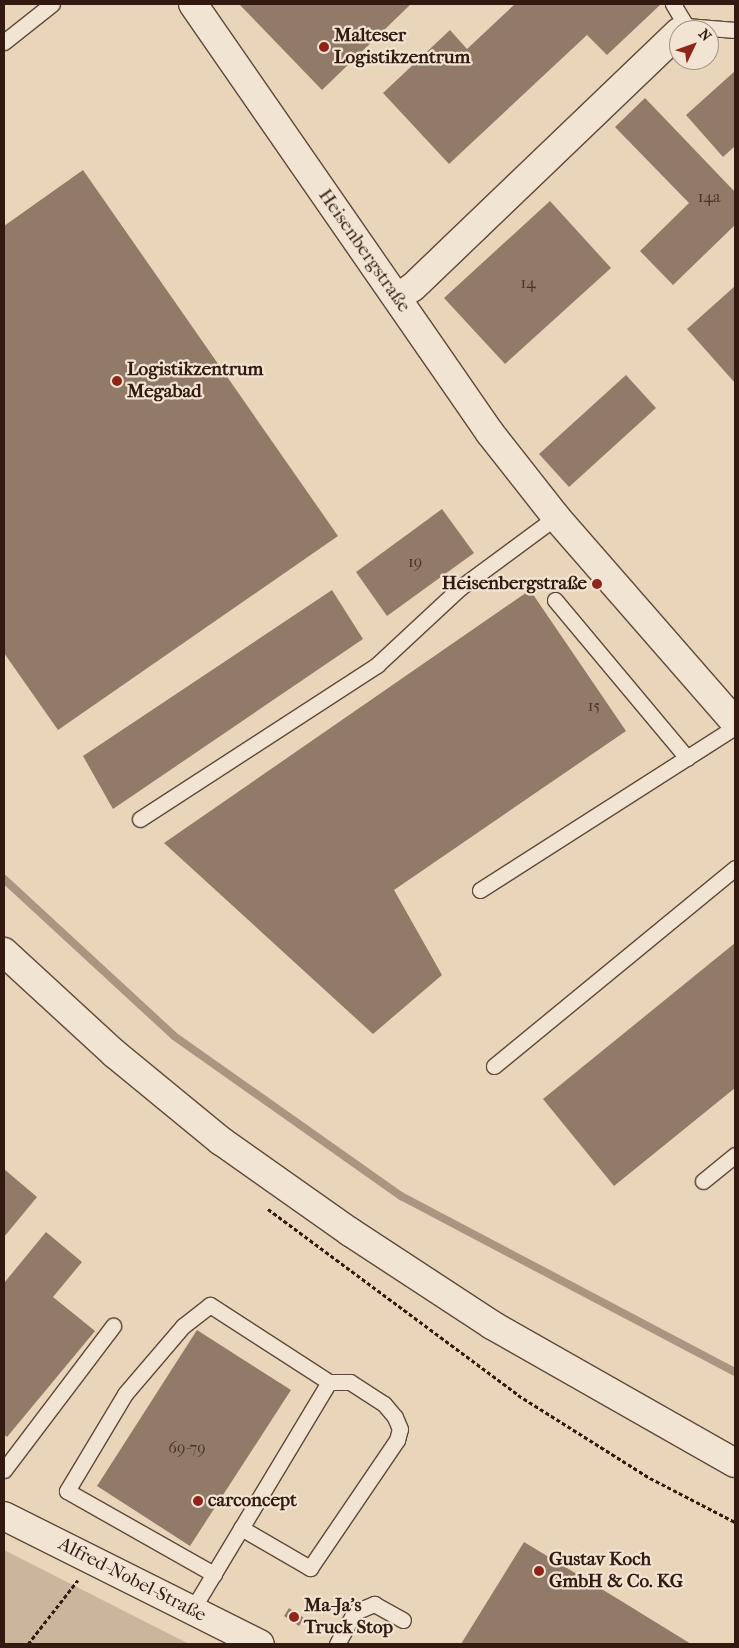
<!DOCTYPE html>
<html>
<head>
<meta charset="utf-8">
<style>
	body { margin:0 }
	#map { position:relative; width:739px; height:1648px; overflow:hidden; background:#e9d5ba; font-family:"IM FELL French Canon",serif }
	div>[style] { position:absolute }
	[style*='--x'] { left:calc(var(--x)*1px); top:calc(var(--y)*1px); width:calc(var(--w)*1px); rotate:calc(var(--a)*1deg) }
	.green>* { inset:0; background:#cab59d }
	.stream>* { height:8px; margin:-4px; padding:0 4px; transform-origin:4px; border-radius:4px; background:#ab9580 }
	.building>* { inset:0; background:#917b68 }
	.path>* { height:3px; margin-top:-1.5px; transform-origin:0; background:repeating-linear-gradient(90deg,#321a10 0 4px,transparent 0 6.5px) }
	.roads { filter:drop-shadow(1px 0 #60493a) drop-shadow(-1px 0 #60493a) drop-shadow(0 1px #60493a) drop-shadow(0 -1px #60493a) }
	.lane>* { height:15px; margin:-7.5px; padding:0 7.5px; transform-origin:7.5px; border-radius:7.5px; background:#f1e4d2 }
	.street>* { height:28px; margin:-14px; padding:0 14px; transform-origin:14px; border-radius:14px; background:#f1e4d2 }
	.secondary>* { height:28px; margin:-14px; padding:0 14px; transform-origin:14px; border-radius:14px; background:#f1e4d2 }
	.dots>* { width:14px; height:14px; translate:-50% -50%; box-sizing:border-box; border:2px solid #f1e4d2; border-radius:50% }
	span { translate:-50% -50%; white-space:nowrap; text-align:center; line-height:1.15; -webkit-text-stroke:4.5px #f1e4d2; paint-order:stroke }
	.number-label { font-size:16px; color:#4a3226 }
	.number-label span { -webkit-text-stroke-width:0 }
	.poi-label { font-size:19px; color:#321a10; font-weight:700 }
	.left { translate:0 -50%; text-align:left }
	.right { translate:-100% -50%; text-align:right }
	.street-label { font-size:19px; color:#321a10 }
	.frame { position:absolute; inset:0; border:5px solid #321a10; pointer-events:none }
	.north { position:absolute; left:669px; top:20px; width:50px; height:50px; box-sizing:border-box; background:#f1e4d2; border:1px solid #a59384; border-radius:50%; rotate:48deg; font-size:14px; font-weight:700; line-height:20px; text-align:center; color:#321a10 }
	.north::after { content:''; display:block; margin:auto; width:18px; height:22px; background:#8f2418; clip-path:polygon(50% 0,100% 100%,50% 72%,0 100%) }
</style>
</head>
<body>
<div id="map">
	<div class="green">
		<i style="clip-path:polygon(4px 1550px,189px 1644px,4px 1644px)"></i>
	</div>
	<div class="stream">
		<i style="--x:4;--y:879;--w:231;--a:42.7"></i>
		<i style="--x:174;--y:1036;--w:278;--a:35.2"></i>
		<i style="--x:401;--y:1196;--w:378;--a:27.8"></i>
	</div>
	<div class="building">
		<i style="clip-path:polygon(239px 4px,411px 4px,322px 90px)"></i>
		<i style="clip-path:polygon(515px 4px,660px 5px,607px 55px,587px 35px,449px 164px,383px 93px,450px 30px,467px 49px)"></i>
		<i style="clip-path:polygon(735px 71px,735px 146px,723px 157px,686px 115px)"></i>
		<i style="clip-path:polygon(645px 98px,735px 192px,735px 225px,673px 285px,640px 251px,689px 203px,615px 127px)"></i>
		<i style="clip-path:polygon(83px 170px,338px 536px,58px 730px,4px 653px,4px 226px)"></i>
		<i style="clip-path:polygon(550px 201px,611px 268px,505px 364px,444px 298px)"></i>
		<i style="clip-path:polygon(735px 286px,735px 383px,687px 329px)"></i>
		<i style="clip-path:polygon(626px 375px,656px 408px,569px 487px,539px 454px)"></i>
		<i style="clip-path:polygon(442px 509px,474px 553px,387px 616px,356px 572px)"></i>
		<i style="clip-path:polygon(332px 590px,363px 639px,113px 809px,83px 756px)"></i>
		<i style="clip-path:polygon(530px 590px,626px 731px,394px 890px,442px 975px,373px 1034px,164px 843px)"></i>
		<i style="clip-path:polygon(735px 943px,735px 1088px,614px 1186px,543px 1099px)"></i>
		<i style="clip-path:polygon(4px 1169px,37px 1197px,4px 1237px)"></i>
		<i style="clip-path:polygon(46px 1232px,82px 1262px,53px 1297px,95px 1331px,7px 1437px,4px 1434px,4px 1283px)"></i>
		<i style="clip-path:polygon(197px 1330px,291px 1390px,190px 1546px,97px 1486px)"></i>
		<i style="clip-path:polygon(524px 1542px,618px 1599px,691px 1644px,461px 1644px)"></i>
		<i style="clip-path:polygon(289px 1608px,304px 1618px,299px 1626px,284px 1616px)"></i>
	</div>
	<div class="path">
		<i style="--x:268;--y:1209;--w:312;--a:36.6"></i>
		<i style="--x:518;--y:1395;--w:156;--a:32.2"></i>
		<i style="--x:650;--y:1478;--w:96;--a:27.4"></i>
		<i style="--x:28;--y:1644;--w:81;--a:-52"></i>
	</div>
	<div class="roads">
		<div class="lane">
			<i style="--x:673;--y:4;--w:26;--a:59"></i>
			<i style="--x:686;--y:26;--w:49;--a:4.7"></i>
			<i style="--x:4;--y:42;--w:61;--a:-38.4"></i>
			<i style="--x:555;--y:600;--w:206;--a:50.1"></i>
			<i style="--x:140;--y:819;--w:283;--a:-33"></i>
			<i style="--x:377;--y:665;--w:115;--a:-42.9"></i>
			<i style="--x:461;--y:587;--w:118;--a:-36.4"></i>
			<i style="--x:480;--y:890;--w:303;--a:-32.6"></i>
			<i style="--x:494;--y:1066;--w:312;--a:-39.4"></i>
			<i style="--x:703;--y:1181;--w:41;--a:-39.1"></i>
			<i style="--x:4;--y:1470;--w:181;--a:-52.9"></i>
			<i style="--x:241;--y:1528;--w:80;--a:30.1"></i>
			<i style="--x:310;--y:1568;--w:155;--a:-55.8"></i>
			<i style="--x:397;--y:1440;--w:11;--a:-75"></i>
			<i style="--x:400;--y:1429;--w:13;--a:-113"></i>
			<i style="--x:395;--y:1417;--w:17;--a:-130"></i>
			<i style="--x:384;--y:1404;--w:40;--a:-147.1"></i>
			<i style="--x:350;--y:1382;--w:21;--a:180"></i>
			<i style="--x:192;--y:1610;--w:266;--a:-59"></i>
			<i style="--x:329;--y:1382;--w:142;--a:-147.1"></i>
			<i style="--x:210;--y:1305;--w:34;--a:142"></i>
			<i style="--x:183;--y:1326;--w:89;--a:130.5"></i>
			<i style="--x:125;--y:1394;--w:113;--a:120.9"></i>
			<i style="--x:67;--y:1491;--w:169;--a:29.5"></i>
			<i style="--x:337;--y:1644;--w:37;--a:-61"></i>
			<i style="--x:355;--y:1612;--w:21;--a:-23"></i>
			<i style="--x:374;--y:1604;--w:33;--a:29"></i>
		</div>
		<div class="street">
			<i style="--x:193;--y:4;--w:522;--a:55.3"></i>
			<i style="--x:490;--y:433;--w:107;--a:51.8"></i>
			<i style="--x:556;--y:517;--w:272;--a:48.9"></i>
			<i style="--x:397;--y:298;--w:19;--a:-35"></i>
			<i style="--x:413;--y:287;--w:368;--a:-43.8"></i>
			<i style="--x:4;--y:1516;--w:286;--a:26.6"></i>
		</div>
		<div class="secondary">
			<i style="--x:4;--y:952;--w:151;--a:42.6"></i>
			<i style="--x:115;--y:1054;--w:137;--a:39.4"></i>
			<i style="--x:221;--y:1141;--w:158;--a:35.2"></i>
			<i style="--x:350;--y:1232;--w:170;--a:33.2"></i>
			<i style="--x:492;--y:1325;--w:279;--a:29.6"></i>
		</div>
	</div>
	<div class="dots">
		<i style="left:324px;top:47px;background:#8f2418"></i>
		<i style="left:117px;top:381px;background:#8f2418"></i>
		<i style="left:597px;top:584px;background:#8f2418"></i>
		<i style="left:198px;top:1501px;background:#8f2418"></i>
		<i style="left:539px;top:1571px;background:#8f2418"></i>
		<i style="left:294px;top:1617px;background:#8f2418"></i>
	</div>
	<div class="number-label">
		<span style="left:709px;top:197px">14a</span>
		<span style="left:528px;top:283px">14</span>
		<span style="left:415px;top:562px">19</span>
		<span style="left:594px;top:706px">15</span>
		<span style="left:187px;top:1448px">69-79</span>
	</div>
	<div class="poi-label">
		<span class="left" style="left:334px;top:47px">Malteser<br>Logistikzentrum</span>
		<span class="left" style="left:127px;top:381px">Logistikzentrum<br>Megabad</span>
		<span class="right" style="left:587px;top:584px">Heisenbergstraße</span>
		<span class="left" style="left:208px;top:1501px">carconcept</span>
		<span class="left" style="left:549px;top:1571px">Gustav Koch<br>GmbH &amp; Co. KG</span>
		<span class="left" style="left:304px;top:1617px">Ma-Ja's<br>Truck Stop</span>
	</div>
	<div class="street-label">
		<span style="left:364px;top:251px;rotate:55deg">Heisenbergstraße</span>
		<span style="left:132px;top:1580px;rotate:27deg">Alfred-Nobel-Straße</span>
	</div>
	<div class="frame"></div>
	<div class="north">N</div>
</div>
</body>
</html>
